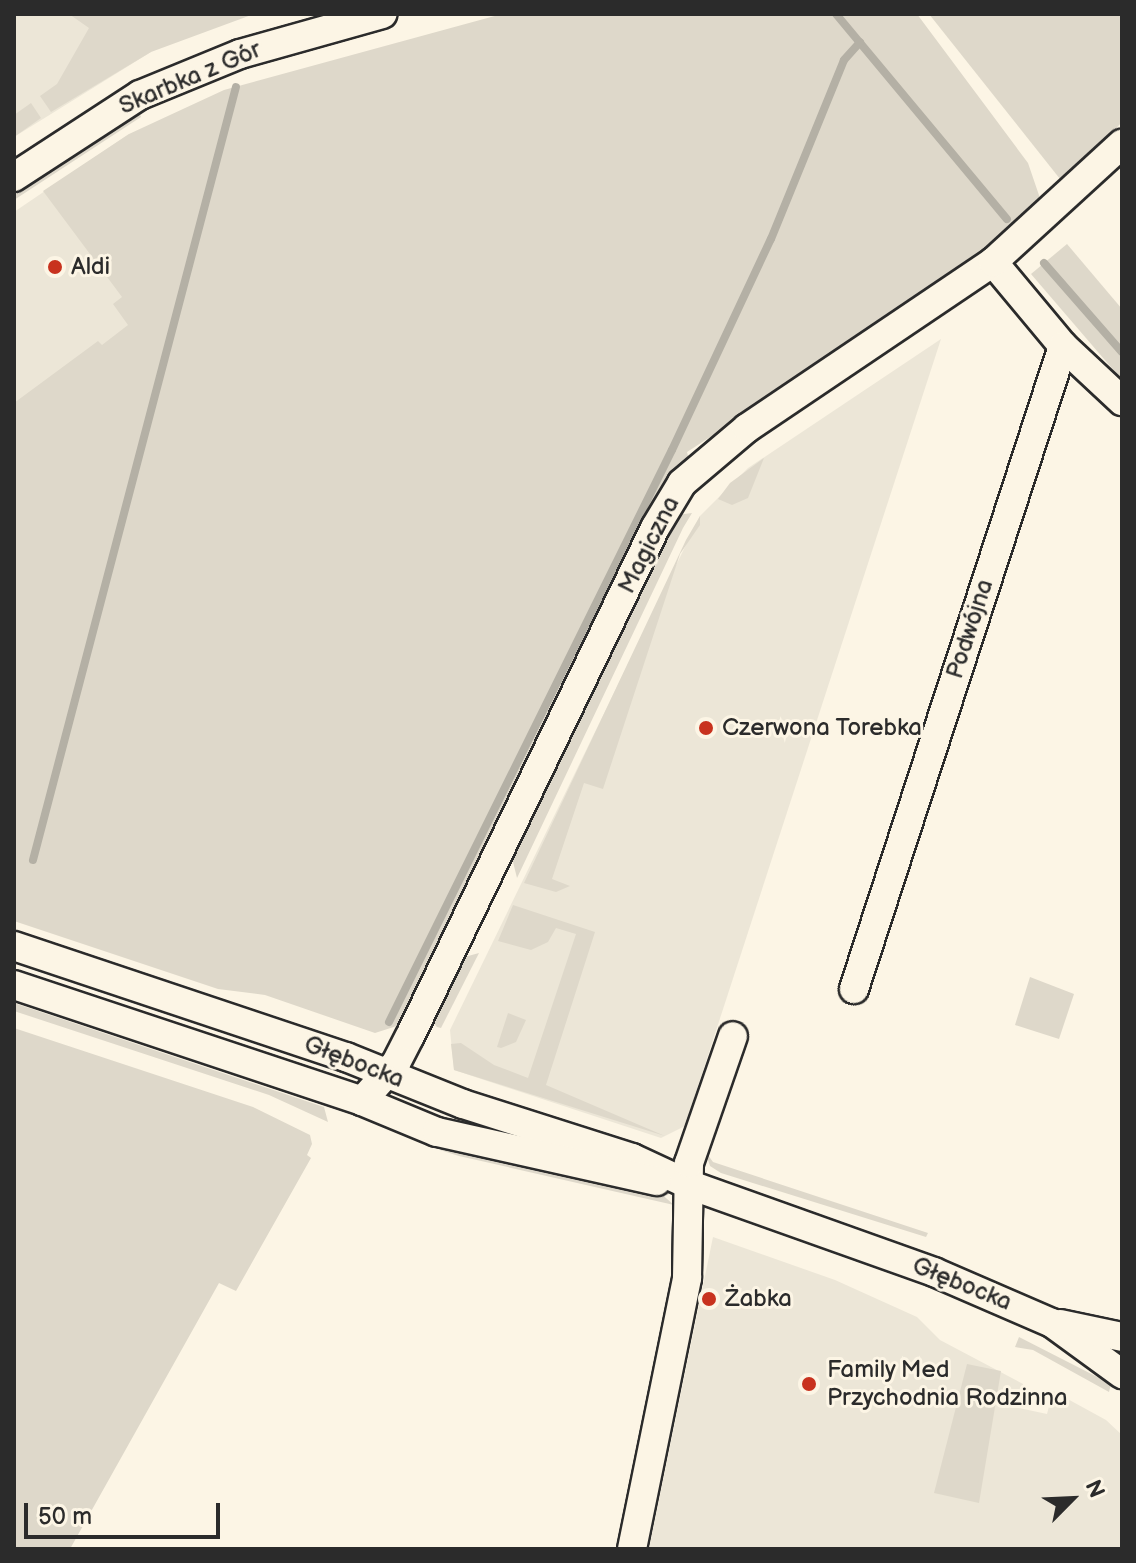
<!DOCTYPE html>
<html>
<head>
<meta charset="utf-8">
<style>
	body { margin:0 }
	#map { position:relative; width:1136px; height:1563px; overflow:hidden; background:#fcf5e5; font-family:"Balsamiq Sans",sans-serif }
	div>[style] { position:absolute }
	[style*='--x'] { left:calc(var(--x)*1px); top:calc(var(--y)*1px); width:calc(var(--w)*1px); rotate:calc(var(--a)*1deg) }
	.built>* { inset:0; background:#ece6d7 }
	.green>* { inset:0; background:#ded8ca }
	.stream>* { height:8px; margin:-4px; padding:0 4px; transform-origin:4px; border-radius:4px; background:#b4b0a5 }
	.roads { filter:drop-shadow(2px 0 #2b2b2b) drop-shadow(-2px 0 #2b2b2b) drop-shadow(0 2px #2b2b2b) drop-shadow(0 -2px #2b2b2b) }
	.minor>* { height:28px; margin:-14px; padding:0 14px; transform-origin:14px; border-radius:14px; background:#fcf5e5 }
	.dots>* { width:22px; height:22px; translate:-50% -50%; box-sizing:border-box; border:4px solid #fcf5e5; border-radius:50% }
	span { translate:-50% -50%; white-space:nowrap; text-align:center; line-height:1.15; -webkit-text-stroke:6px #fcf5e5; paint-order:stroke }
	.street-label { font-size:24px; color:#2b2b2b }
	.poi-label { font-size:24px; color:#2b2b2b }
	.left { translate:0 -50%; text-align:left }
	.frame { position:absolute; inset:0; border:16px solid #2b2b2b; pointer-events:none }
	.north { position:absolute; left:1032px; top:1459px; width:80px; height:80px; -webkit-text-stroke:6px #fcf5e5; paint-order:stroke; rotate:66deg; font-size:22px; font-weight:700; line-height:32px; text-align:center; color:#2b2b2b }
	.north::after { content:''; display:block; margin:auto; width:28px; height:36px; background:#2b2b2b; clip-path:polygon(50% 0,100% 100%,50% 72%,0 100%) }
	.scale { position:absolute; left:24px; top:1503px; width:196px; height:36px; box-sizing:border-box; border:4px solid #2b2b2b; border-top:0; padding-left:10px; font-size:24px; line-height:28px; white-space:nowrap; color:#2b2b2b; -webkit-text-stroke:6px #fcf5e5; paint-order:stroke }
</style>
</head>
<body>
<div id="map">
	<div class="built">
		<i style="clip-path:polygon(14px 14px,85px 14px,151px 52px,14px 137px)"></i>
		<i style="clip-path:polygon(129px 134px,147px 395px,14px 491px,14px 212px)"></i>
		<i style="clip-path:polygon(941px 339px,685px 1126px,661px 1138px,454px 1070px,450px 1030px,700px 516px,748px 468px)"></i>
		<i style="clip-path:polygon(713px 1237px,835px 1280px,917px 1317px,940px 1340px,1023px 1384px,1019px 1408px,1047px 1414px,1053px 1391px,1106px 1420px,1122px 1435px,1122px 1549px,649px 1549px)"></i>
	</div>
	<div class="green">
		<i style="clip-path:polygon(69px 14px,254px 14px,151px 52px,51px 112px,40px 96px,57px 84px,89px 28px)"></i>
		<i style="clip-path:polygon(502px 14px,917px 14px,1028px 163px,1042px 204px,933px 292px,687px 452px,689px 460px,403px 1024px,375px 1033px,265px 995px,218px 989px,14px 921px,14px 403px,98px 341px,102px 345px,128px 325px,113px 304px,122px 297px,43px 191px,129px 134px,224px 90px)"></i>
		<i style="clip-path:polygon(929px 14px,1122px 14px,1122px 122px,1064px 184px)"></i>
		<i style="clip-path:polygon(31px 103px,41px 118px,14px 137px,14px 115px)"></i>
		<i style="clip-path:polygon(138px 109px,141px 117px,14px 200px,14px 189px)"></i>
		<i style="clip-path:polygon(1067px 244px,1122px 309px,1122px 380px,1031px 274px)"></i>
		<i style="clip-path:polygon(764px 458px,748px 498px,732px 505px,718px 499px,730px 483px)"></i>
		<i style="clip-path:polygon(692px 513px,683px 528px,517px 878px,512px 858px,670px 525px,677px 515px)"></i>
		<i style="clip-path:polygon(700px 516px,700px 525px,680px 554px,603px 789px,584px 783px,552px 879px,570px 886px,556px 892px,524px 883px,686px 540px)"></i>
		<i style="clip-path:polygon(513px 905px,595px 932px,546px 1085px,665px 1136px,454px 1070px,451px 1044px,461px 1043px,494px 1065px,528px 1078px,576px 934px,556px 928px,548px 942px,531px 950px,498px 941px)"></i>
		<i style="clip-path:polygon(479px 953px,441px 1028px,437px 1027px,431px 1020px,461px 958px)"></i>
		<i style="clip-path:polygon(1030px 977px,1074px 994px,1059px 1039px,1015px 1025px)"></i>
		<i style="clip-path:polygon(14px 1003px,312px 1103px,324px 1107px,328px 1122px,269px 1095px,14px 1011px)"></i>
		<i style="clip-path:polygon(508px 1013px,526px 1020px,516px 1042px,501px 1048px,497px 1047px)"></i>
		<i style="clip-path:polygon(14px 1028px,253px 1107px,310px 1135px,312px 1144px,307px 1155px,311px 1158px,236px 1291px,219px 1283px,70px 1549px,14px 1549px)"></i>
		<i style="clip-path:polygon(442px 1143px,659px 1192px,674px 1205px,459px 1156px,440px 1150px)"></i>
		<i style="clip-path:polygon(705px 1151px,713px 1162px,928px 1233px,926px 1237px,721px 1173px,710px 1166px)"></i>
		<i style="clip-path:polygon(1019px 1337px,1111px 1384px,1109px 1392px,1033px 1350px,1015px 1347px)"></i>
		<i style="clip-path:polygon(967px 1364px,1001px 1371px,979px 1503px,934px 1493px)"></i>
	</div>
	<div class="stream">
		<i style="--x:836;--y:14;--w:267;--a:50.2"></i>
		<i style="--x:1044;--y:263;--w:118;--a:48.8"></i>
		<i style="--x:33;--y:860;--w:799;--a:-75.29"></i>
		<i style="--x:389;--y:1022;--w:638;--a:-63.68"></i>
		<i style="--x:672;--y:450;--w:233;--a:-64.9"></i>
		<i style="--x:771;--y:239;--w:193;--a:-67.8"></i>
		<i style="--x:844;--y:60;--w:24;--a:-48"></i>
	</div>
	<div class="roads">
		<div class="minor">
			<i style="--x:14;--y:177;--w:150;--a:-33.1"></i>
			<i style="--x:140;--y:95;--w:108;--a:-22.3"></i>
			<i style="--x:240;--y:54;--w:148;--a:-15.7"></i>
			<i style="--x:993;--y:262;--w:109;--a:50.2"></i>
			<i style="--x:1063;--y:346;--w:81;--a:43"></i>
			<i style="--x:14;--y:946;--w:350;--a:18.5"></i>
			<i style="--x:346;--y:1057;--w:126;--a:21.9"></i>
			<i style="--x:463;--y:1104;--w:177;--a:17.7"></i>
			<i style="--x:632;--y:1158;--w:64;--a:25"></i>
			<i style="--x:690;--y:1185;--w:259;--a:19.6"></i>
			<i style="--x:934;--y:1272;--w:129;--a:23.4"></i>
			<i style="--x:1052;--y:1323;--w:87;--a:36.1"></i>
			<i style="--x:14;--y:985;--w:367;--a:18.4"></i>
			<i style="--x:362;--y:1101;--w:81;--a:22.5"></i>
			<i style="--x:437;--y:1132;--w:225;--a:12.6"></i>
			<i style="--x:854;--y:989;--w:676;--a:-71.99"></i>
			<i style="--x:362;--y:1101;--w:51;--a:-48.2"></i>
			<i style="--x:396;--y:1063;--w:30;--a:-63"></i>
			<i style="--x:410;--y:1036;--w:564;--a:-64.25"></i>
			<i style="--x:655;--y:528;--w:52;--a:-59"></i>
			<i style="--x:682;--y:483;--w:85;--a:-40.2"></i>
			<i style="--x:747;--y:428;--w:297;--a:-34"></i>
			<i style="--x:993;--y:262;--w:175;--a:-42.5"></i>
			<i style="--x:1060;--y:1324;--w:63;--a:11.8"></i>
			<i style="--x:632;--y:1549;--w:277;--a:-78.5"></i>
			<i style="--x:687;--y:1278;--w:115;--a:-89"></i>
			<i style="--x:689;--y:1163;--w:134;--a:-70.9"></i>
		</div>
	</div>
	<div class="dots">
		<i style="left:55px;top:267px;background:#c8321e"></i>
		<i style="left:706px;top:728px;background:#c8321e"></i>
		<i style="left:709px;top:1299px;background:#c8321e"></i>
		<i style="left:809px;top:1384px;background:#c8321e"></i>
	</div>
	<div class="street-label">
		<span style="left:190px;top:78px;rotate:-23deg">Skarbka z Gór</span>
		<span style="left:649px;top:545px;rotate:-63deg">Magiczna</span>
		<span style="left:970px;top:629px;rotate:-72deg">Podwójna</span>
		<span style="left:354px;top:1062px;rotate:21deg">Głębocka</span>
		<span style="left:962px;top:1284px;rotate:22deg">Głębocka</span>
	</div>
	<div class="poi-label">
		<span class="left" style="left:71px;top:267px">Aldi</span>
		<span class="left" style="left:722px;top:728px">Czerwona Torebka</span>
		<span class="left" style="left:725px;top:1299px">Żabka</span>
		<span class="left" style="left:827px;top:1384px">Family Med<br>Przychodnia Rodzinna</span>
	</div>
	<div class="frame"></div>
	<div class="north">N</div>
	<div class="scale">50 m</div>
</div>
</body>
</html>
